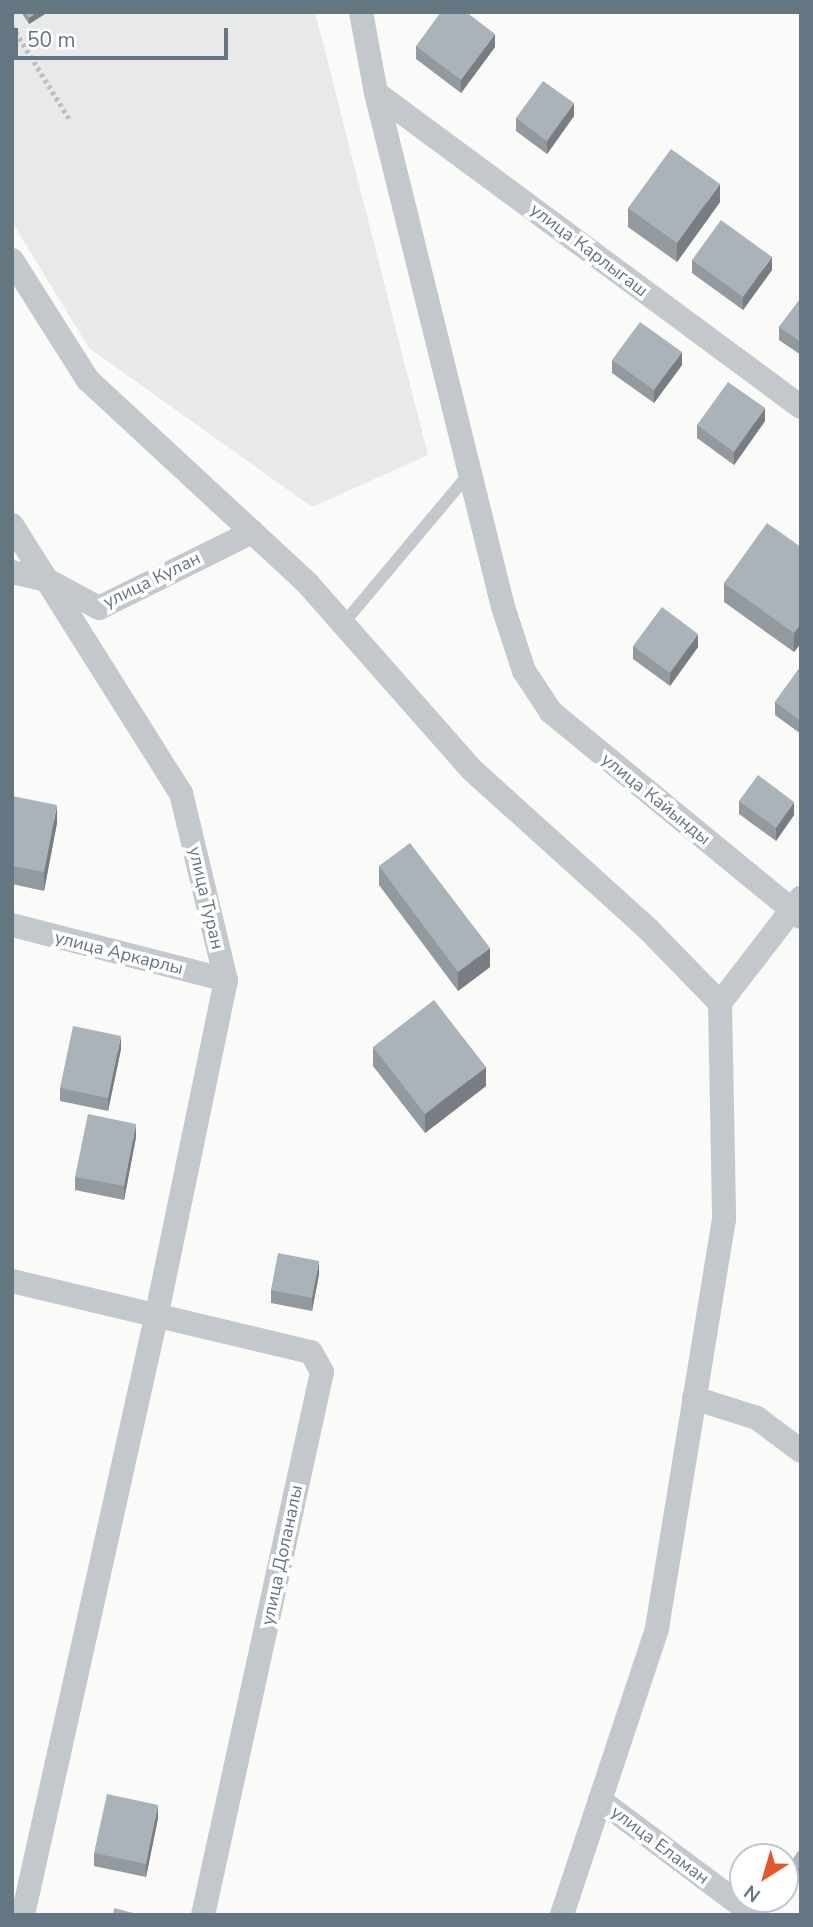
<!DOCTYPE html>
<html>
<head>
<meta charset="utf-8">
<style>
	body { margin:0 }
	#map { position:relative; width:813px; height:1927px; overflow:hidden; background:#fafaf8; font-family:"Nunito Sans",sans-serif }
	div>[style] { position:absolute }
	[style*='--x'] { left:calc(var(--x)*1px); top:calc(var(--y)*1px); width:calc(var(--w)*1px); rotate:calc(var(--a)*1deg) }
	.built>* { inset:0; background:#e8e9e9 }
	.path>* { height:4.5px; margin-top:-2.25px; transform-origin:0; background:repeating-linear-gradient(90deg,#bbbfc2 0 3.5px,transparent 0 7px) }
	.service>* { height:12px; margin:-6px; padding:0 6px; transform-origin:6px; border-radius:6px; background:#c3c8cc }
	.minor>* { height:24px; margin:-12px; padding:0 12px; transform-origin:12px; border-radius:12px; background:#c3c8cc }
	.wall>* { inset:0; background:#929a9f }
	.shaded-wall>* { inset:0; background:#777d82 }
	.building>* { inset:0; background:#aab3b9 }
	span { translate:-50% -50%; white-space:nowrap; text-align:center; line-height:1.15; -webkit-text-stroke:7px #fff; paint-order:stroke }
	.street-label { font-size:18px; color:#657683 }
	.frame { position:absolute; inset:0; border:14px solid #657683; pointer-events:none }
	.north { position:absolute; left:729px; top:1843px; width:70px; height:70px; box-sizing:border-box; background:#fff; border:2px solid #c1c8cd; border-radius:50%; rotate:217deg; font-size:19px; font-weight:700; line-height:28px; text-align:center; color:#657683 }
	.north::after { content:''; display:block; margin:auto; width:24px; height:32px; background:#e4572e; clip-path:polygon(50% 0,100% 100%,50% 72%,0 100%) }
	.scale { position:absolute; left:14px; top:28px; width:214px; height:32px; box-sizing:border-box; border:4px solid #657683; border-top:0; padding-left:9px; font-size:21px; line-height:24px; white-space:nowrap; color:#657683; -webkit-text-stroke:5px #fff; paint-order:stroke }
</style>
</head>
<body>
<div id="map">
	<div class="built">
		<i style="clip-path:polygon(12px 12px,315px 12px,428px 455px,312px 507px,89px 348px,12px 222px)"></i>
	</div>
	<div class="path">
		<i style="--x:12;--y:26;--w:110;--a:58.3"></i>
	</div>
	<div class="service">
		<i style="--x:343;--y:624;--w:196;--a:-50"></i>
	</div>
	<div class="minor">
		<i style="--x:361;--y:12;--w:82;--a:79.5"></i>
		<i style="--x:376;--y:93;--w:529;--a:76.12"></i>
		<i style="--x:503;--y:607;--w:67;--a:71.8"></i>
		<i style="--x:524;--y:671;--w:49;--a:56.6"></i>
		<i style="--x:551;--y:712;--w:323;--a:39.4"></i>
		<i style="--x:376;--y:93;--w:528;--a:36.46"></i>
		<i style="--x:12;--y:260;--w:142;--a:57.7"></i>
		<i style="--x:88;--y:380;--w:300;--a:42.8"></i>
		<i style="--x:308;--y:584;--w:247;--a:48.6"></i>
		<i style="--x:471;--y:769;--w:240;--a:42.1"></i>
		<i style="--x:649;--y:930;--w:102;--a:45.8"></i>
		<i style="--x:720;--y:1003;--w:216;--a:88.9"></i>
		<i style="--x:724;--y:1219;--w:415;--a:99.3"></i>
		<i style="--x:657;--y:1629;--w:301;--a:108.4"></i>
		<i style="--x:12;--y:525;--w:317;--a:57.8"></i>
		<i style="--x:181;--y:793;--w:192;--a:76.5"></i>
		<i style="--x:226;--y:980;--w:340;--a:101.7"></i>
		<i style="--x:157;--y:1313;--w:617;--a:102.55"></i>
		<i style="--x:12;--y:572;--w:36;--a:13"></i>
		<i style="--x:47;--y:580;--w:59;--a:28.3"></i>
		<i style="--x:99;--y:608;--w:171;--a:-26.4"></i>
		<i style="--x:12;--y:925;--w:221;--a:14.4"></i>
		<i style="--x:720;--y:1003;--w:133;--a:-52.4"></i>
		<i style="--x:12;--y:1281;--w:307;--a:13.4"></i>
		<i style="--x:311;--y:1352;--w:23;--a:61"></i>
		<i style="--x:322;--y:1372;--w:556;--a:102.36"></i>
		<i style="--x:694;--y:1398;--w:66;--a:17.6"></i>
		<i style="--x:757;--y:1418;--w:55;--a:36.9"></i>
		<i style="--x:600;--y:1800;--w:192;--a:36.8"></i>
	</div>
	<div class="wall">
		<i style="clip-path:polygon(21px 12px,48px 12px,29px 24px)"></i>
		<i style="clip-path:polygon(416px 46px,495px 47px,461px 93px,416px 59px)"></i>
		<i style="clip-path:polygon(574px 116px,547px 154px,516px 131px,516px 118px)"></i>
		<i style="clip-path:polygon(720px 202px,677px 262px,628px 227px,628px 208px)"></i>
		<i style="clip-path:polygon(692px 260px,772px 270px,743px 310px,692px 273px)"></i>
		<i style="clip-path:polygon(801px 298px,801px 355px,779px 340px,779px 327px)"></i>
		<i style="clip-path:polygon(612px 360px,682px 365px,654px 403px,612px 373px)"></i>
		<i style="clip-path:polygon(765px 421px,734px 465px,697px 438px,697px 425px)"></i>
		<i style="clip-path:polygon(801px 547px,801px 643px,794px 652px,724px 602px,724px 583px)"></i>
		<i style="clip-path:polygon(633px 646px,698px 647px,670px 686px,633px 659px)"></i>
		<i style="clip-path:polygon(801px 666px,801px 734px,775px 715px,775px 702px)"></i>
		<i style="clip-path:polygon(12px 796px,57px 823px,44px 891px,12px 884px)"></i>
		<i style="clip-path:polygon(739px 801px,794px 815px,776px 841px,739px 814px)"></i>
		<i style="clip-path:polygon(379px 866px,490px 967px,458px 991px,379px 885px)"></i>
		<i style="clip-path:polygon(373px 1047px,486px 1086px,425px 1133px,373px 1066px)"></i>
		<i style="clip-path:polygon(121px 1049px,108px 1111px,60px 1101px,60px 1088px)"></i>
		<i style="clip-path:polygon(136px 1137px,124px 1200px,75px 1190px,75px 1177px)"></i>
		<i style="clip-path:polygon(319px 1274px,312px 1311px,271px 1303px,271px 1290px)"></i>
		<i style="clip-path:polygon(158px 1818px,146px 1877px,94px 1866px,94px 1853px)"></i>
		<i style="clip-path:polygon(801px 1848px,801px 1884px,790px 1876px,790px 1863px)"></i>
	</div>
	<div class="shaded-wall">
		<i style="clip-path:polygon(37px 12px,48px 12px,29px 24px,29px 18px)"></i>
		<i style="clip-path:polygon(495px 34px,495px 47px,461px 93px,461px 80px)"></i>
		<i style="clip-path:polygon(574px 103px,574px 116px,547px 154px,547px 141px)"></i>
		<i style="clip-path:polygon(720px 184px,720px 202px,677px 262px,677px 243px)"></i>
		<i style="clip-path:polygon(772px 257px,772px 270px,743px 310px,743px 297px)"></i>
		<i style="clip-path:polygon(682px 352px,682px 365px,654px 403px,654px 390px)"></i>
		<i style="clip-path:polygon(765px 408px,765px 421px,734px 465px,734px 452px)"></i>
		<i style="clip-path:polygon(801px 624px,801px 643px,794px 652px,794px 633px)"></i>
		<i style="clip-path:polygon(698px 634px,698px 647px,670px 686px,670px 673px)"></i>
		<i style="clip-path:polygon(794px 802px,794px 815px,776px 841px,776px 828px)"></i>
		<i style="clip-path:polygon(57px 805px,57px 823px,44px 891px,44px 872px)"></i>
		<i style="clip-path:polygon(490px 948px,490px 967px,458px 991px,458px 972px)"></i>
		<i style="clip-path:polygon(121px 1036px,121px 1049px,108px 1111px,108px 1098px)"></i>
		<i style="clip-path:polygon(486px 1067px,486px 1086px,425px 1133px,425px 1114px)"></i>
		<i style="clip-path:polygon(136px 1124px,136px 1137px,124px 1200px,124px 1186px)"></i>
		<i style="clip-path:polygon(319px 1261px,319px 1274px,312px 1311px,312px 1298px)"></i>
		<i style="clip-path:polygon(158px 1805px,158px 1818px,146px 1877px,146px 1864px)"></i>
	</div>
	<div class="building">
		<i style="clip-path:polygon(25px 12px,37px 12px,29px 18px)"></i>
		<i style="clip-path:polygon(441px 12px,466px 12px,495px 34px,461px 80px,416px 46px)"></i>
		<i style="clip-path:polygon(543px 81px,574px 103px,547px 141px,516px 118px)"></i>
		<i style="clip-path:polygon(671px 149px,720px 184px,677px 243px,628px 208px)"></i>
		<i style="clip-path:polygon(721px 220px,772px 257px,743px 297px,692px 260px)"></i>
		<i style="clip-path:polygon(801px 298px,801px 342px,779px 327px)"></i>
		<i style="clip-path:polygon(640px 322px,682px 352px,654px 390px,612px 360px)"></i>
		<i style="clip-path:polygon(728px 382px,765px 408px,734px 452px,697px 425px)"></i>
		<i style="clip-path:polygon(767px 523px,801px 547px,801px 624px,794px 633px,724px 583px)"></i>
		<i style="clip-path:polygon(662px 607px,698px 634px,670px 673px,633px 646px)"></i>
		<i style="clip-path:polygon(801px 666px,801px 721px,775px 702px)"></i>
		<i style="clip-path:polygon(758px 775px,794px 802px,776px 828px,739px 801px)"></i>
		<i style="clip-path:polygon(12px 796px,57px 805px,44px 872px,12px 866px)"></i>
		<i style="clip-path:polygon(410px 843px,490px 948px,458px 972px,379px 866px)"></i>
		<i style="clip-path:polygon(434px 1000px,486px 1067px,425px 1114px,373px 1047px)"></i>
		<i style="clip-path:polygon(73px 1026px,121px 1036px,108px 1098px,60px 1088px)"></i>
		<i style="clip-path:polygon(88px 1114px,136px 1124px,124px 1186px,75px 1177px)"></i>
		<i style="clip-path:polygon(278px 1253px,319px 1261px,312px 1298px,271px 1290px)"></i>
		<i style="clip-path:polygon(107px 1794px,158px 1805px,146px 1864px,94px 1853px)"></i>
		<i style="clip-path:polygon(801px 1848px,801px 1870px,790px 1863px)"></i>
		<i style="clip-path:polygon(114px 1908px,141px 1915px,113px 1915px)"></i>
	</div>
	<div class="street-label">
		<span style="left:589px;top:250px;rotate:37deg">улица Карлыгаш</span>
		<span style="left:152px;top:580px;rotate:-26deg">улица Кулан</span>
		<span style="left:656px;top:799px;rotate:39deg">улица Кайынды</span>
		<span style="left:206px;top:898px;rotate:77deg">улица Туран</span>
		<span style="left:119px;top:953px;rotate:14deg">улица Аркарлы</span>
		<span style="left:282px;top:1555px;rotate:-78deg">улица Доланалы</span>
		<span style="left:660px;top:1845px;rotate:37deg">улица Еламан</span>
	</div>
	<div class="frame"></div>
	<div class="north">N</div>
	<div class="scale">50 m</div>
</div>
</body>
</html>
